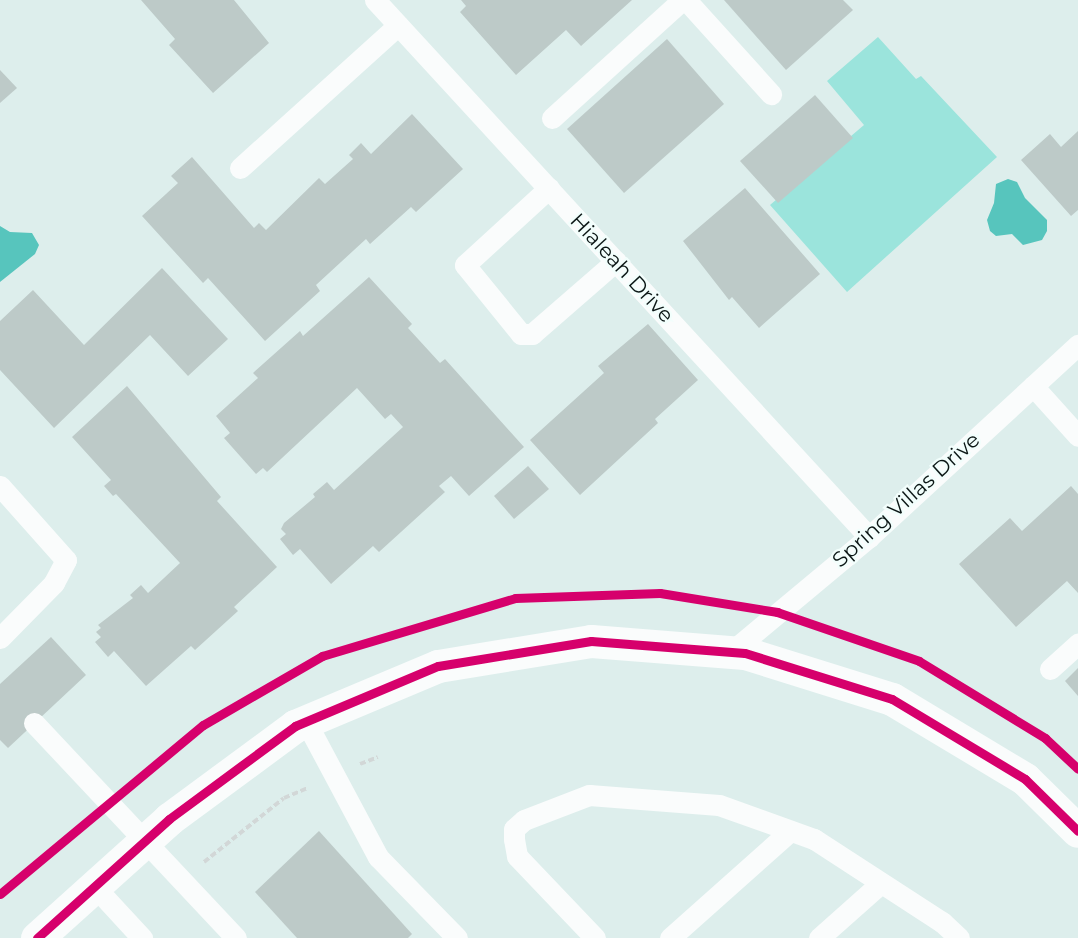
<!DOCTYPE html>
<html>
<head>
<meta charset="utf-8">
<style>
	body { margin:0 }
	#map { position:relative; width:1078px; height:938px; overflow:hidden; background:#ddeeec; font-family:Montserrat,sans-serif }
	div>[style] { position:absolute }
	[style*='--x'] { left:calc(var(--x)*1px); top:calc(var(--y)*1px); width:calc(var(--w)*1px); rotate:calc(var(--a)*1deg) }
	.green>* { inset:0; background:#9be4dc }
	.water>* { inset:0; background:#57c5bd }
	.building>* { inset:0; background:#bdcac8 }
	.path>* { height:4px; margin-top:-2px; transform-origin:0; background:repeating-linear-gradient(90deg,#d2d7d7 0 6px,transparent 0 9px) }
	.lane>* { height:21px; margin:-10.5px; padding:0 10.5px; transform-origin:10.5px; border-radius:10.5px; background:#fafcfc }
	.secondary>* { height:33px; margin:-16.5px; padding:0 16.5px; transform-origin:16.5px; border-radius:16.5px; background:#fafcfc }
	.cycleway>* { height:9px; margin:-4.5px; padding:0 4.5px; transform-origin:4.5px; border-radius:4.5px; background:#d6006c }
	span { translate:-50% -50%; white-space:nowrap; text-align:center; line-height:1.15; -webkit-text-stroke:4.5px #f2fefc; paint-order:stroke }
	.street-label { font-size:21px; color:#0b1615 }
</style>
</head>
<body>
<div id="map">
	<div class="green">
		<i style="clip-path:polygon(878px 37px,916px 79px,921px 76px,997px 157px,847px 292px,770px 205px,864px 125px,827px 81px)"></i>
	</div>
	<div class="water">
		<i style="clip-path:polygon(1008px 179px,1017px 182px,1025px 198px,1047px 220px,1047px 231px,1042px 240px,1023px 245px,1012px 234px,996px 236px,990px 231px,987px 220px,994px 203px,996px 184px)"></i>
		<i style="clip-path:polygon(0 226px,10px 232px,32px 233px,39px 245px,35px 254px,0 282px)"></i>
	</div>
	<div class="building">
		<i style="clip-path:polygon(141px 0,234px 0,269px 43px,213px 93px,169px 45px,175px 39px)"></i>
		<i style="clip-path:polygon(461px 0,632px 0,581px 46px,566px 30px,516px 75px,460px 12px,466px 6px)"></i>
		<i style="clip-path:polygon(724px 0,843px 0,853px 10px,786px 70px)"></i>
		<i style="clip-path:polygon(667px 39px,724px 104px,624px 193px,567px 129px)"></i>
		<i style="clip-path:polygon(0 70px,17px 88px,0 103px)"></i>
		<i style="clip-path:polygon(815px 95px,853px 138px,778px 203px,740px 161px)"></i>
		<i style="clip-path:polygon(412px 114px,463px 169px,416px 212px,411px 207px,370px 244px,366px 239px,316px 285px,320px 291px,265px 341px,208px 278px,203px 283px,142px 216px,178px 183px,171px 176px,192px 157px,254px 228px,259px 223px,266px 230px,319px 178px,325px 184px,353px 159px,349px 155px,361px 143px,371px 154px)"></i>
		<i style="clip-path:polygon(1078px 131px,1078px 210px,1071px 216px,1021px 160px,1050px 134px,1061px 147px)"></i>
		<i style="clip-path:polygon(745px 188px,820px 274px,759px 328px,732px 297px,729px 300px,683px 241px)"></i>
		<i style="clip-path:polygon(162px 268px,228px 339px,188px 376px,150px 335px,54px 428px,0 370px,0 321px,33px 290px,84px 345px)"></i>
		<i style="clip-path:polygon(369px 277px,412px 324px,408px 328px,440px 363px,445px 359px,524px 447px,469px 496px,451px 476px,439px 486px,445px 492px,379px 552px,373px 546px,331px 584px,300px 549px,293px 555px,280px 539px,286px 534px,281px 529px,284px 523px,315px 497px,313px 494px,327px 482px,334px 490px,403px 427px,391px 414px,385px 419px,357px 388px,267px 472px,263px 468px,256px 474px,224px 438px,230px 433px,216px 416px,258px 378px,253px 373px,300px 331px,303px 336px)"></i>
		<i style="clip-path:polygon(648px 324px,698px 380px,655px 419px,658px 423px,580px 495px,530px 440px,604px 373px,598px 366px)"></i>
		<i style="clip-path:polygon(127px 386px,221px 497px,217px 501px,277px 567px,234px 607px,238px 611px,195px 650px,191px 646px,146px 686px,114px 651px,108px 657px,95px 642px,101px 637px,96px 632px,101px 628px,98px 625px,133px 598px,130px 595px,141px 585px,148px 593px,180px 563px,116px 494px,113px 496px,104px 486px,111px 480px,72px 437px)"></i>
		<i style="clip-path:polygon(528px 466px,549px 489px,514px 519px,494px 496px)"></i>
		<i style="clip-path:polygon(1071px 486px,1078px 494px,1078px 593px,1067px 581px,1016px 627px,959px 564px,1010px 518px,1022px 531px)"></i>
		<i style="clip-path:polygon(51px 637px,86px 675px,8px 748px,0 740px,0 684px)"></i>
		<i style="clip-path:polygon(1078px 668px,1078px 696px,1065px 681px)"></i>
		<i style="clip-path:polygon(319px 831px,412px 934px,408px 938px,297px 938px,255px 892px)"></i>
	</div>
	<div class="path">
		<i style="--x:360;--y:764;--w:19;--a:-21"></i>
		<i style="--x:204;--y:862;--w:102;--a:-38.7"></i>
		<i style="--x:284;--y:798;--w:25;--a:-23"></i>
	</div>
	<div class="lane">
		<i style="--x:375;--y:0;--w:730;--a:47.39"></i>
		<i style="--x:686;--y:0;--w:127;--a:47.9"></i>
		<i style="--x:552;--y:118;--w:176;--a:-42.2"></i>
		<i style="--x:240;--y:168;--w:213;--a:-42.1"></i>
		<i style="--x:549;--y:188;--w:114;--a:137.5"></i>
		<i style="--x:465;--y:265;--w:89;--a:50.9"></i>
		<i style="--x:521;--y:334;--w:11;--a:0"></i>
		<i style="--x:532;--y:334;--w:111;--a:-41"></i>
		<i style="--x:1033;--y:386;--w:67;--a:48"></i>
		<i style="--x:0;--y:486;--w:99;--a:48.3"></i>
		<i style="--x:66;--y:560;--w:26;--a:118"></i>
		<i style="--x:54;--y:583;--w:77;--a:134.5"></i>
		<i style="--x:731;--y:652;--w:180;--a:-39.8"></i>
		<i style="--x:869;--y:537;--w:284;--a:-42.6"></i>
		<i style="--x:1050;--y:669;--w:38;--a:-42"></i>
		<i style="--x:306;--y:722;--w:153;--a:61.9"></i>
		<i style="--x:378;--y:857;--w:113;--a:45.7"></i>
		<i style="--x:34;--y:723;--w:295;--a:46.8"></i>
		<i style="--x:94;--y:886;--w:71;--a:47.3"></i>
		<i style="--x:595;--y:938;--w:113;--a:-133.6"></i>
		<i style="--x:517;--y:856;--w:17;--a:-100"></i>
		<i style="--x:514;--y:839;--w:10;--a:-90"></i>
		<i style="--x:514;--y:829;--w:13;--a:-42"></i>
		<i style="--x:524;--y:820;--w:70;--a:-21"></i>
		<i style="--x:589;--y:795;--w:130;--a:4.4"></i>
		<i style="--x:719;--y:805;--w:101;--a:19.7"></i>
		<i style="--x:814;--y:839;--w:153;--a:33"></i>
		<i style="--x:942;--y:922;--w:23;--a:43"></i>
		<i style="--x:670;--y:938;--w:161;--a:-41.7"></i>
		<i style="--x:819;--y:938;--w:83;--a:-41.6"></i>
	</div>
	<div class="secondary">
		<i style="--x:37;--y:938;--w:178;--a:-42"></i>
		<i style="--x:169;--y:819;--w:157;--a:-36.4"></i>
		<i style="--x:295;--y:726;--w:155;--a:-22.8"></i>
		<i style="--x:438;--y:666;--w:155;--a:-9.3"></i>
		<i style="--x:591;--y:641;--w:154;--a:4.5"></i>
		<i style="--x:745;--y:653;--w:154;--a:17.4"></i>
		<i style="--x:892;--y:699;--w:155;--a:31"></i>
		<i style="--x:1025;--y:779;--w:74;--a:44.5"></i>
	</div>
	<div class="cycleway">
		<i style="--x:0;--y:894;--w:264;--a:-39.8"></i>
		<i style="--x:203;--y:725;--w:138;--a:-30.1"></i>
		<i style="--x:322;--y:656;--w:202;--a:-16.7"></i>
		<i style="--x:515;--y:598;--w:145;--a:-2"></i>
		<i style="--x:660;--y:593;--w:119;--a:9.2"></i>
		<i style="--x:777;--y:612;--w:150;--a:19"></i>
		<i style="--x:919;--y:661;--w:148;--a:31.4"></i>
		<i style="--x:1045;--y:738;--w:45;--a:43.2"></i>
		<i style="--x:37;--y:938;--w:178;--a:-42"></i>
		<i style="--x:169;--y:819;--w:157;--a:-36.4"></i>
		<i style="--x:295;--y:726;--w:155;--a:-22.8"></i>
		<i style="--x:438;--y:666;--w:155;--a:-9.3"></i>
		<i style="--x:591;--y:641;--w:154;--a:4.5"></i>
		<i style="--x:745;--y:653;--w:154;--a:17.4"></i>
		<i style="--x:892;--y:699;--w:155;--a:31"></i>
		<i style="--x:1025;--y:779;--w:74;--a:44.5"></i>
	</div>
	<div class="street-label">
		<span style="left:622px;top:268px;rotate:47deg">Hialeah Drive</span>
		<span style="left:906px;top:500px;rotate:-42deg">Spring Villas Drive</span>
	</div>
</div>
</body>
</html>
